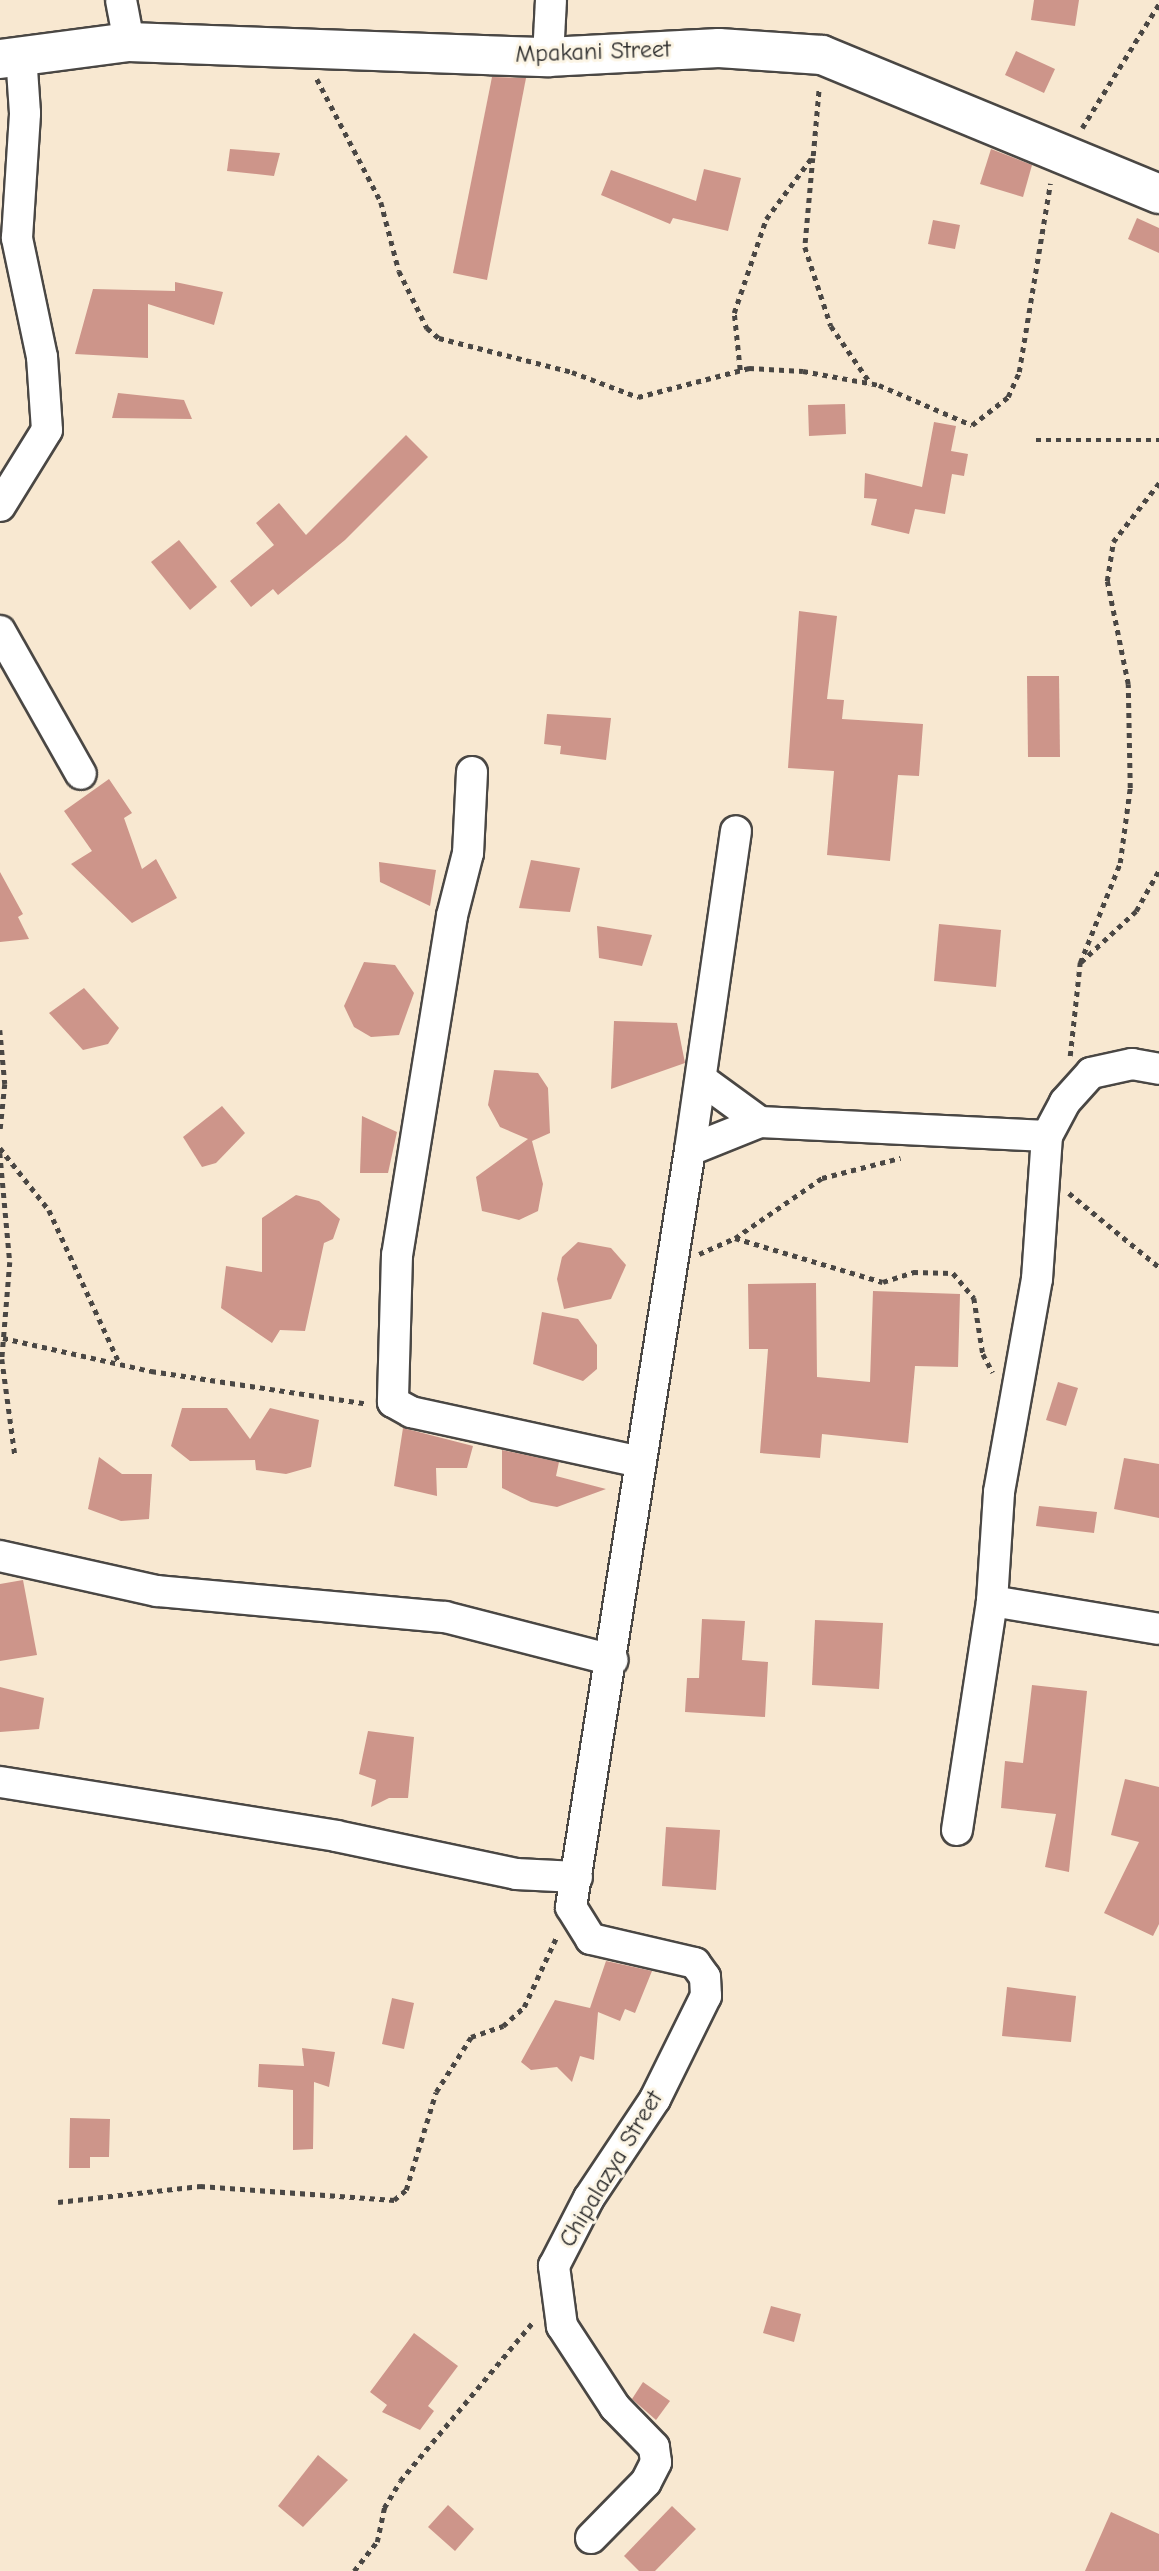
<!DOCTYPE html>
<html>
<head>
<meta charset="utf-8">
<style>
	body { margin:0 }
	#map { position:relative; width:1159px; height:2571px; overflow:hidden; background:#f8e8d1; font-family:"Comic Neue",sans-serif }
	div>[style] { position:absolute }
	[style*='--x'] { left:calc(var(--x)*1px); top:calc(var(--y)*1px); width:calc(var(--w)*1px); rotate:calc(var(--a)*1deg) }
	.building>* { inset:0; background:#cd958a }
	.path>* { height:4.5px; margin-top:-2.25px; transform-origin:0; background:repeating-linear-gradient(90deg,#4a4744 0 5px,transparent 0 10px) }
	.roads { filter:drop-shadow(2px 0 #4a4744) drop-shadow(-2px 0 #4a4744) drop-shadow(0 2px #4a4744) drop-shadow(0 -2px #4a4744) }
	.minor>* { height:30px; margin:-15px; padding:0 15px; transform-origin:15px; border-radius:15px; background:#fff }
	.tertiary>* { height:38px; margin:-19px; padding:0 19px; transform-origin:19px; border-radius:19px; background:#fff }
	span { translate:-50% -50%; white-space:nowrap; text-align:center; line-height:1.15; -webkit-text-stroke:6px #fcf5e5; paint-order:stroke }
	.street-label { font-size:24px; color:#2b2b2b }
</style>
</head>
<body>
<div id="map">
	<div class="building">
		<i style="clip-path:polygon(1034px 0,1079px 0,1075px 26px,1031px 20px)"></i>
		<i style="clip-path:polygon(1016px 51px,1055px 69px,1044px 93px,1005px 75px)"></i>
		<i style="clip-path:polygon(492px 77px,526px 78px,487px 280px,453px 273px)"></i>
		<i style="clip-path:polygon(230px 149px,280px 153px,274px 176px,227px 171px)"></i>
		<i style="clip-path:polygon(991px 149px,1032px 165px,1023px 197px,980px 184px)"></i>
		<i style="clip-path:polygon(704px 169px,741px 178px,728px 231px,673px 218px,670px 224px,601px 195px,611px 170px,696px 201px)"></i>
		<i style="clip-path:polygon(1137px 218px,1159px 228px,1159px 253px,1128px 239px)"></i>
		<i style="clip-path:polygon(933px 220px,960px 225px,955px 249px,928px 244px)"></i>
		<i style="clip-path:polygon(175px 282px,223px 292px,214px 325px,148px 304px,148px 358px,75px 354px,93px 289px,175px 291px)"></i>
		<i style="clip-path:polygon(118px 393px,184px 400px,192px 419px,112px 418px)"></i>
		<i style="clip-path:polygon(845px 404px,846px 434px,809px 436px,808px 405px)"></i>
		<i style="clip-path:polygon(934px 422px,956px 426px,951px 451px,968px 454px,964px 476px,952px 474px,945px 514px,915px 509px,909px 534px,871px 525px,877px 499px,864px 498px,865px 473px,922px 487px)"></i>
		<i style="clip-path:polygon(406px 435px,428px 457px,345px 540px,278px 595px,273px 589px,251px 607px,230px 581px,274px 545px,256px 523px,279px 503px,306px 535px)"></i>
		<i style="clip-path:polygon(179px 540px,217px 587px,190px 610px,151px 562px)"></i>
		<i style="clip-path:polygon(799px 611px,837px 616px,827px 699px,844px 700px,842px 719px,923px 724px,919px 776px,898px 775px,890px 861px,827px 855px,834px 771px,788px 768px)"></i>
		<i style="clip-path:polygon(1027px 676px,1059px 676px,1060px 757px,1028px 757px)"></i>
		<i style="clip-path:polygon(547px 714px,611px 718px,606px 760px,560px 754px,561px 746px,544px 744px)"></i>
		<i style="clip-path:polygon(109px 779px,132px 813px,124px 818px,142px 869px,156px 859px,177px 898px,132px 923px,71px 864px,92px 851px,64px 811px)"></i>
		<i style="clip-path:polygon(531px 860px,580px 868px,570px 912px,519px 908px)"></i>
		<i style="clip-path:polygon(379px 862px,436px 870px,430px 906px,380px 882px)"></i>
		<i style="clip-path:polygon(0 872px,23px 914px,18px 917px,29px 939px,0 942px)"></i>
		<i style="clip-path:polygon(939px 924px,1001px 930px,996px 987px,934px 981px)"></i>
		<i style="clip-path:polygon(597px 926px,652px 935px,642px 966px,599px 958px)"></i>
		<i style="clip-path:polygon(364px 962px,395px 965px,414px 993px,399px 1035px,371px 1037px,354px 1027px,344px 1006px)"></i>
		<i style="clip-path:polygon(84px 988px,119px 1028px,108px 1044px,83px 1050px,49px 1013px)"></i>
		<i style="clip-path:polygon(614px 1021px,677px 1023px,685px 1063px,611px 1089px)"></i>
		<i style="clip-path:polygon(494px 1070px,538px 1073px,548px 1088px,550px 1133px,532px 1141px,543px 1184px,538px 1211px,519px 1220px,482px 1211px,476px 1177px,528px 1139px,500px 1127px,488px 1105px)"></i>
		<i style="clip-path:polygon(222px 1106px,245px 1133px,216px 1163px,202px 1167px,183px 1137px)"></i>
		<i style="clip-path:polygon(362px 1116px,397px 1132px,388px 1173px,360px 1173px)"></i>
		<i style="clip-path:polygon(296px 1195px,319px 1201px,340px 1219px,333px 1239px,324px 1243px,305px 1331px,280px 1330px,272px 1343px,221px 1308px,226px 1266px,262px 1272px,262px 1218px)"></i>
		<i style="clip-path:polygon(578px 1242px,611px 1248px,626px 1265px,611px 1299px,564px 1309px,557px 1279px,562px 1257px)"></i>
		<i style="clip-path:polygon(816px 1283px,817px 1377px,870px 1382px,873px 1291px,960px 1294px,958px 1367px,915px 1366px,908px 1443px,822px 1434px,820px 1458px,760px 1453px,768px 1349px,749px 1349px,748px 1284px)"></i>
		<i style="clip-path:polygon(542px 1312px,578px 1319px,597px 1345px,597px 1369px,583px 1381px,533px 1364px)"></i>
		<i style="clip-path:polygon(1058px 1382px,1078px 1388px,1066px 1426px,1046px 1420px)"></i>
		<i style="clip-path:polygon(182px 1408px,227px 1408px,250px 1439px,270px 1408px,319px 1420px,311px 1467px,286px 1474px,256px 1470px,255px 1460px,190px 1461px,171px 1446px)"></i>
		<i style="clip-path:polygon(403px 1428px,473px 1446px,467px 1468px,436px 1468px,437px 1496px,394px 1486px)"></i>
		<i style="clip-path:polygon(502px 1450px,559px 1462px,556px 1476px,606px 1489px,557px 1507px,531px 1502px,502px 1488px)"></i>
		<i style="clip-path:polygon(99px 1457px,122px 1474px,152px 1474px,149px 1519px,121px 1521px,88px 1509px)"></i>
		<i style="clip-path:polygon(1124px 1458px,1159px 1464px,1159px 1518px,1114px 1509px)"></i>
		<i style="clip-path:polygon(1039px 1506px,1097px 1512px,1094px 1533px,1036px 1526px)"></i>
		<i style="clip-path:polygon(23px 1580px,37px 1655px,0 1661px,0 1584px)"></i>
		<i style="clip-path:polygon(702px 1619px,745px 1621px,742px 1660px,768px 1662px,765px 1717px,685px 1712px,687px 1678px,699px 1678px)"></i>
		<i style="clip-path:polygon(815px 1620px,883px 1623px,879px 1689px,812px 1685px)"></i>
		<i style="clip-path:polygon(1032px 1685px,1087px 1691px,1069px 1872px,1045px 1867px,1056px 1814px,1001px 1808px,1005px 1761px,1023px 1763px)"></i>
		<i style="clip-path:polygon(0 1687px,44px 1698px,39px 1729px,0 1732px)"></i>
		<i style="clip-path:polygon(368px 1731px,414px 1737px,408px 1798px,389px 1798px,371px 1807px,376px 1780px,359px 1774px)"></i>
		<i style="clip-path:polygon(1125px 1779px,1159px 1787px,1159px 1924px,1153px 1936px,1104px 1913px,1139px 1842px,1111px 1835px)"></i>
		<i style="clip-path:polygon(666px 1827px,720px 1830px,716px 1890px,662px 1886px)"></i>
		<i style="clip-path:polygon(606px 1961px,652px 1971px,635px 2013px,625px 2009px,620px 2021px,598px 2012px,594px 2060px,580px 2056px,572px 2082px,557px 2067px,531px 2070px,521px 2062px,555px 2000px,590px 2008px)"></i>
		<i style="clip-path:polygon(1007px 1987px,1076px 1996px,1071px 2042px,1002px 2036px)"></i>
		<i style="clip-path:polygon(392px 1998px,414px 2003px,404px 2049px,382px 2044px)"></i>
		<i style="clip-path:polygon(302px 2048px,335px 2052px,329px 2087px,314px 2082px,313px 2149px,293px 2150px,293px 2090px,258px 2087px,259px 2064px,304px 2066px)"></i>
		<i style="clip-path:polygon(70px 2118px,110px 2119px,109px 2157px,90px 2157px,90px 2168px,69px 2168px)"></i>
		<i style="clip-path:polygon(771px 2306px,801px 2314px,794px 2342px,763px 2333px)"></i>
		<i style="clip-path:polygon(414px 2333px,458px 2366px,428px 2406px,434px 2411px,420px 2430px,382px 2412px,387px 2405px,370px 2392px)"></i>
		<i style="clip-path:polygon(643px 2382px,670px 2401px,656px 2420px,632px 2399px)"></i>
		<i style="clip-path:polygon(318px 2455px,348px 2480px,303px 2527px,278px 2506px)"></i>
		<i style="clip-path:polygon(448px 2505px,474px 2529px,455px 2551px,428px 2527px)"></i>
		<i style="clip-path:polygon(672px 2506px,696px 2529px,655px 2571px,639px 2571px,624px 2556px)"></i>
		<i style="clip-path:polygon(1111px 2512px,1159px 2534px,1159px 2571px,1085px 2571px)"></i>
	</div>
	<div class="path">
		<i style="--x:317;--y:79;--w:139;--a:62.5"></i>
		<i style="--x:381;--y:202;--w:71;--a:75.4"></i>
		<i style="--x:399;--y:271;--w:64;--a:63.8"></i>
		<i style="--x:427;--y:328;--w:16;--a:40"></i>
		<i style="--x:439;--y:338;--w:137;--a:14.3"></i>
		<i style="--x:572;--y:372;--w:71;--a:20.7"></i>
		<i style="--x:638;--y:397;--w:115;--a:-14.6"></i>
		<i style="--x:749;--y:368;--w:54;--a:3.2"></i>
		<i style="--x:803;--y:371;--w:77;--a:10.4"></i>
		<i style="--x:879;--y:385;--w:101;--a:23.3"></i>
		<i style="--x:972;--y:425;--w:46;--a:-37.9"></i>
		<i style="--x:1008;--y:397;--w:27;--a:-66"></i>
		<i style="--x:1019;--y:372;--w:191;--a:-80.6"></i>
		<i style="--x:1082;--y:128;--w:146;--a:-58.2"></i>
		<i style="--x:813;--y:158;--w:89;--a:95.1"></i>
		<i style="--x:805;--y:247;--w:83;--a:71.8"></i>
		<i style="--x:831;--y:326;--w:70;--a:55.4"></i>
		<i style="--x:740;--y:370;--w:57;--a:-96"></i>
		<i style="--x:734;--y:313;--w:99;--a:-71.2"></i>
		<i style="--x:766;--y:219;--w:79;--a:-53.3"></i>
		<i style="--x:813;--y:156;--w:69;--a:-85"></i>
		<i style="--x:1036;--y:440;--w:123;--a:0"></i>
		<i style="--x:1081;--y:962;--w:75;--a:-42.8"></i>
		<i style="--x:1136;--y:911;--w:47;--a:-60.7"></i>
		<i style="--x:0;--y:1030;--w:54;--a:84.7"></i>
		<i style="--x:5;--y:1084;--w:49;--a:95.8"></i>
		<i style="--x:1070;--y:1056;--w:94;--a:-83.9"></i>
		<i style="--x:1080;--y:963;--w:108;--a:-68.2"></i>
		<i style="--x:1120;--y:863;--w:76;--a:-82.4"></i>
		<i style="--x:1130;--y:788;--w:104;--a:-91.1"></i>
		<i style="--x:1128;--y:684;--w:105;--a:-101.5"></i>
		<i style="--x:1107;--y:581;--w:39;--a:-81"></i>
		<i style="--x:1113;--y:542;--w:75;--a:-52.1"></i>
		<i style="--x:0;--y:1148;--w:79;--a:51.7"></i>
		<i style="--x:49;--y:1210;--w:167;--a:65.3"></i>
		<i style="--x:0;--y:1153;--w:109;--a:84.8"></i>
		<i style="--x:10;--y:1262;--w:97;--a:94.7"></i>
		<i style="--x:2;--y:1359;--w:97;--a:82.3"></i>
		<i style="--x:1069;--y:1193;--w:117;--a:39.4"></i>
		<i style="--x:735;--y:1238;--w:154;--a:16.6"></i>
		<i style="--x:883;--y:1282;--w:32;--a:-18"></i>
		<i style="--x:913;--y:1272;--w:40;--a:1.4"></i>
		<i style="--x:953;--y:1273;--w:33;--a:50"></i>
		<i style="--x:974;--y:1298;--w:57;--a:80.9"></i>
		<i style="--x:983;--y:1354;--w:21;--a:62"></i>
		<i style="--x:699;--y:1254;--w:39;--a:-24"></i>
		<i style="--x:735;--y:1238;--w:106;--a:-34.6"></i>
		<i style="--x:822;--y:1178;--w:81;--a:-14.4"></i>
		<i style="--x:3;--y:1338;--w:152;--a:12.6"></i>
		<i style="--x:151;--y:1371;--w:219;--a:8.6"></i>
		<i style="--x:58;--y:2202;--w:143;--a:-6.4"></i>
		<i style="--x:200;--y:2186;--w:195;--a:4.1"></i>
		<i style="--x:394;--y:2200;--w:16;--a:-40"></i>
		<i style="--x:406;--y:2190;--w:102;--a:-73"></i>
		<i style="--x:436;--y:2092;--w:65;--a:-57.5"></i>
		<i style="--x:471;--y:2037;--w:34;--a:-19"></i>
		<i style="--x:503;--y:2026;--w:28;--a:-42"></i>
		<i style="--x:524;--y:2007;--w:78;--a:-65.1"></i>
		<i style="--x:354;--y:2571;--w:37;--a:-52"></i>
		<i style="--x:377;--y:2542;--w:35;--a:-78"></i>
		<i style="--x:384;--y:2508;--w:31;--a:-59"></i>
		<i style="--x:400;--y:2481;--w:207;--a:-50.1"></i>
	</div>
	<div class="roads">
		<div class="minor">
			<i style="--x:121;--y:0;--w:43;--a:79.2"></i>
			<i style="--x:548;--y:57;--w:57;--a:-87"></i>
			<i style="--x:0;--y:506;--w:89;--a:-58.3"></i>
			<i style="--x:47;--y:430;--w:73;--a:-93.9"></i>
			<i style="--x:42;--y:357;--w:122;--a:-101.9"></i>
			<i style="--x:17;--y:238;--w:125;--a:-86.3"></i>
			<i style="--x:25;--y:113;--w:59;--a:-93.9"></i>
			<i style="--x:0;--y:631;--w:164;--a:60.5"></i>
			<i style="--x:472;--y:772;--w:81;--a:92.8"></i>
			<i style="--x:468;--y:853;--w:65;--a:104.3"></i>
			<i style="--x:452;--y:916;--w:343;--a:99.2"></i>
			<i style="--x:397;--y:1255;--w:147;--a:91.6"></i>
			<i style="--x:393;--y:1402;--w:21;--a:29"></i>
			<i style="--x:411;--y:1412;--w:235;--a:12.3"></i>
			<i style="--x:701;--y:1079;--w:73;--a:36.1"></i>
			<i style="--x:690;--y:1150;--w:322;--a:-81.8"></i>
			<i style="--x:0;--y:1556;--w:161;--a:12.6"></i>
			<i style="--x:157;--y:1591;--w:289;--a:5.2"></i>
			<i style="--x:445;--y:1617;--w:173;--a:14.4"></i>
			<i style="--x:992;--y:1601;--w:169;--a:9.5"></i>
			<i style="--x:0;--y:1782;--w:340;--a:9.1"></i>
			<i style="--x:336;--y:1836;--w:184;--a:11.9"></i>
			<i style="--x:516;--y:1874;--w:61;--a:2.8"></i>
			<i style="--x:957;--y:1830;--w:232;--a:-81.3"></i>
			<i style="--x:992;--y:1601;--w:109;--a:-86.3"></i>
			<i style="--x:999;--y:1492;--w:216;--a:-79.9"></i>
			<i style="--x:1037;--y:1279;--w:143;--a:-86"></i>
			<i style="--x:1047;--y:1136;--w:38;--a:-62"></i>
			<i style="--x:1065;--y:1102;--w:39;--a:-48"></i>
			<i style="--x:1091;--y:1073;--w:42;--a:-12.4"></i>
			<i style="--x:1132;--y:1064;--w:27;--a:10"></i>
			<i style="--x:591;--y:2538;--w:78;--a:-45.5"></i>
			<i style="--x:646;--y:2482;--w:22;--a:-63"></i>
			<i style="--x:656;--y:2462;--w:15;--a:-98"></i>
			<i style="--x:654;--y:2447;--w:56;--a:-134.3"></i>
			<i style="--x:615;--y:2407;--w:97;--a:-123.2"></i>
			<i style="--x:562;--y:2326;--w:61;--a:-97.6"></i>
			<i style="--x:554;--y:2266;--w:76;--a:-62.8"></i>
			<i style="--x:589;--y:2198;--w:119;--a:-56.3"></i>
			<i style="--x:655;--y:2099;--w:115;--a:-63.7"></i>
			<i style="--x:706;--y:1996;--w:19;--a:-93"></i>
			<i style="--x:705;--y:1977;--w:17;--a:-126"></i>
			<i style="--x:695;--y:1963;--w:107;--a:-167"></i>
			<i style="--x:591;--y:1939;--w:38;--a:-122"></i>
			<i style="--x:571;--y:1907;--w:766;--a:-81.07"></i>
			<i style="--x:690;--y:1150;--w:75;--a:-21.8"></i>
			<i style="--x:760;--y:1122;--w:287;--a:2.8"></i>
		</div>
		<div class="tertiary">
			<i style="--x:0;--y:59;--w:130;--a:-7.5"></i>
			<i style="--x:129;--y:42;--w:419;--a:2.1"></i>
			<i style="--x:548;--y:57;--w:171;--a:-3"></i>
			<i style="--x:719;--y:48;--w:103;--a:3.9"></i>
			<i style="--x:822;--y:55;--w:365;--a:22.4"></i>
		</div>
	</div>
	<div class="street-label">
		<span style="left:593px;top:52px;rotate:-2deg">Mpakani Street</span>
		<span style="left:611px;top:2169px;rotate:-59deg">Chipalazya Street</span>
	</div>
</div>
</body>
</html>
